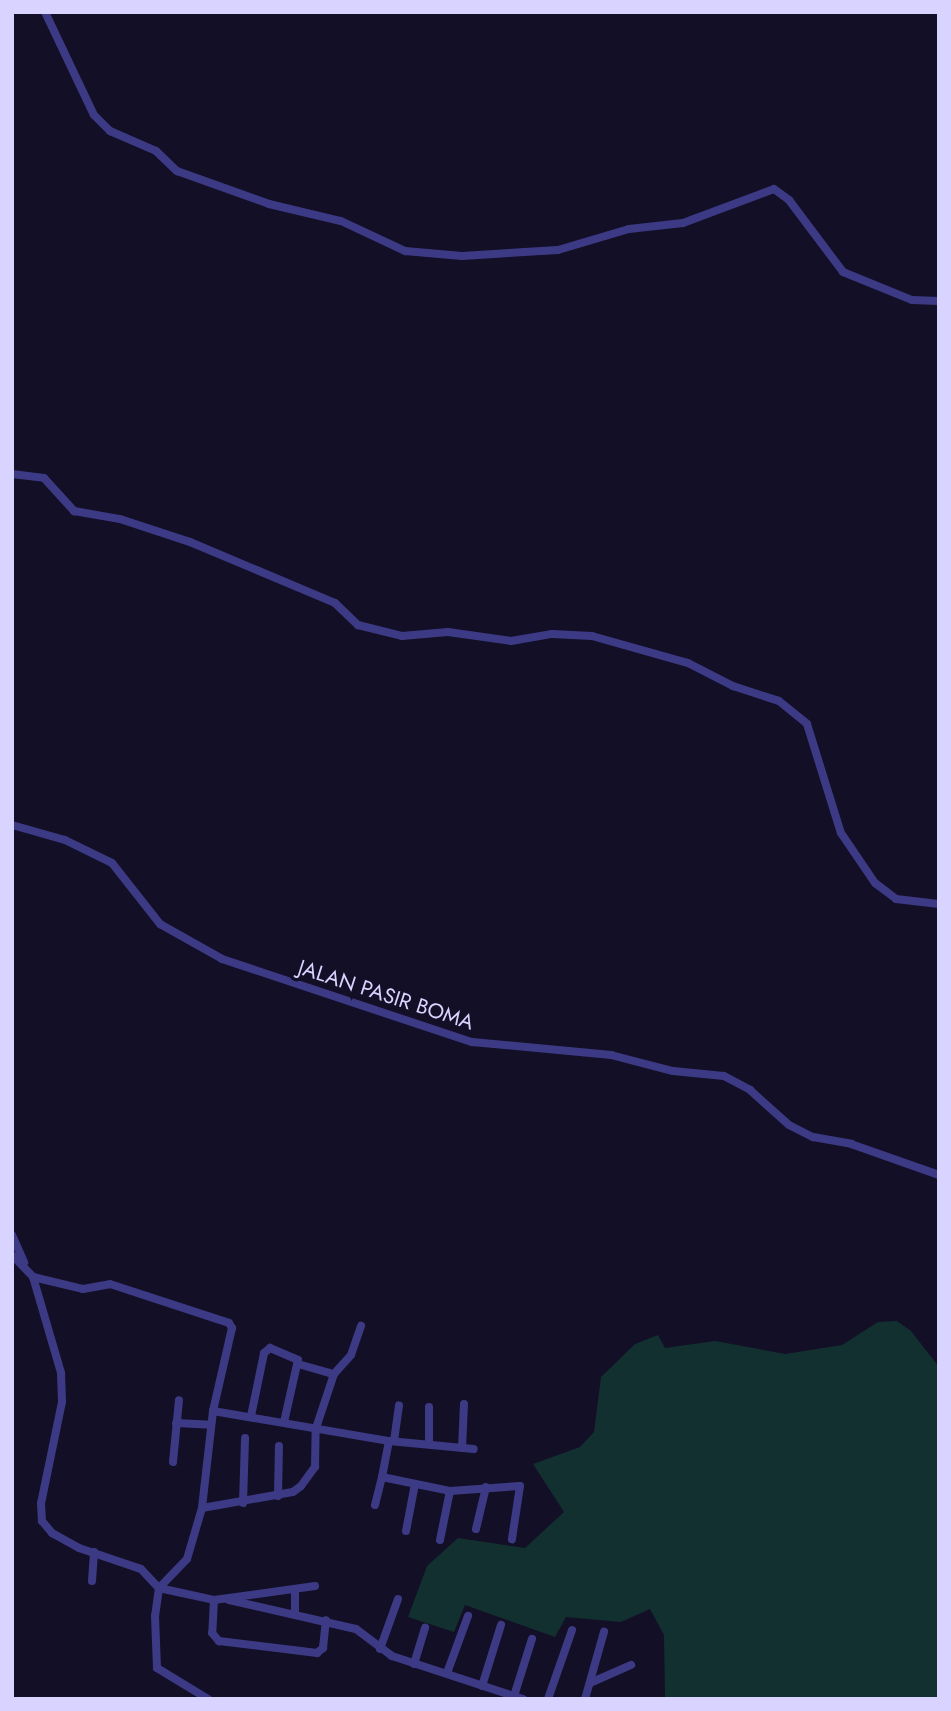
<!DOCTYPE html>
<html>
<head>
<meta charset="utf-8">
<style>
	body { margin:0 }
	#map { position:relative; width:951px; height:1711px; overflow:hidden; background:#130f26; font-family:Jost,sans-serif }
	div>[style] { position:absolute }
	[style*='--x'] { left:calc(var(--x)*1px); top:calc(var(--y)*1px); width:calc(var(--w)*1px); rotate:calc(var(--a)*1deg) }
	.green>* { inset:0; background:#12302f }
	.minor>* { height:8px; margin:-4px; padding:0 4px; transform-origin:4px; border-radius:4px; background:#3d3a85 }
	span { translate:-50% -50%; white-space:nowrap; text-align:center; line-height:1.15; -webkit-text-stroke:7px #130f26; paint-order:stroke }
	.street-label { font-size:21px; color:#d9d4ff }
	.frame { position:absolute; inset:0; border:14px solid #d9d4ff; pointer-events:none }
</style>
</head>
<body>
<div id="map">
	<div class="green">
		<i style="clip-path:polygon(897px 1321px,911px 1331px,939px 1367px,939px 1699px,665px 1699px,664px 1635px,650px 1609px,621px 1622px,566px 1617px,555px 1637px,465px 1605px,454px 1632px,408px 1617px,427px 1566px,458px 1538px,525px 1548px,564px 1512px,533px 1464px,580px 1447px,594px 1432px,601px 1377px,635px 1344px,658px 1335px,665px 1348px,715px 1341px,785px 1354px,842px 1345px,878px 1322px)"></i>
	</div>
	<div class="minor">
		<i style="--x:45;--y:12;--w:114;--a:64.6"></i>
		<i style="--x:94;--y:115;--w:23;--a:45"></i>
		<i style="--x:110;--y:131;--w:50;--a:23.5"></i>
		<i style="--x:156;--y:151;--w:29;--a:44"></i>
		<i style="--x:177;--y:171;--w:98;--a:19.7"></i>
		<i style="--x:269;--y:204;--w:74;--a:13.3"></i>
		<i style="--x:341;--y:221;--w:71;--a:25.1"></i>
		<i style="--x:405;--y:251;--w:57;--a:5"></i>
		<i style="--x:462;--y:256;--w:96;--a:-3.6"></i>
		<i style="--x:558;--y:250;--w:74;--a:-16.5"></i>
		<i style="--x:629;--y:229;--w:54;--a:-6.3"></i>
		<i style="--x:683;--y:223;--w:97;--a:-20.5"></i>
		<i style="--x:774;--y:189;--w:19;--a:36"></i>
		<i style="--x:789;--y:200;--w:90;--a:53.1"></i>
		<i style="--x:843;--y:272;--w:74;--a:22.1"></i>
		<i style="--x:912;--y:300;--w:27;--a:2"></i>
		<i style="--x:12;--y:474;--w:32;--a:7"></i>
		<i style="--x:44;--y:478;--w:45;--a:47.7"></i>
		<i style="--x:74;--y:511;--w:47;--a:9.9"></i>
		<i style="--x:120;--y:519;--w:74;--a:18.2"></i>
		<i style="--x:190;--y:542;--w:157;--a:22.8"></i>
		<i style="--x:335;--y:603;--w:32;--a:44"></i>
		<i style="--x:358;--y:625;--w:45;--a:14"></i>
		<i style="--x:402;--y:636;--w:46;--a:-5"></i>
		<i style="--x:448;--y:632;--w:64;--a:8.1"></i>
		<i style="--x:511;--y:641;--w:42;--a:-9.7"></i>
		<i style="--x:552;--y:634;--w:40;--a:2.9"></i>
		<i style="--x:592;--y:636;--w:100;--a:15.7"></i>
		<i style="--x:688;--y:663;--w:51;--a:27.1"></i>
		<i style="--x:733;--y:686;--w:48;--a:18.1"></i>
		<i style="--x:779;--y:701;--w:36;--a:39"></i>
		<i style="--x:807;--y:724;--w:114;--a:72.7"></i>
		<i style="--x:841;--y:833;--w:60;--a:55.8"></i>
		<i style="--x:875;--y:883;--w:26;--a:37"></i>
		<i style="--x:896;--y:899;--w:43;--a:6.6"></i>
		<i style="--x:12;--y:825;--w:55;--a:15.8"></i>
		<i style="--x:65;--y:840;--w:52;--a:26.1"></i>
		<i style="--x:112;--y:863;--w:78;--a:51.8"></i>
		<i style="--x:160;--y:924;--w:71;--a:29.4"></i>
		<i style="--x:222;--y:959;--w:263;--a:18.4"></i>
		<i style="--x:472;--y:1042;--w:140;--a:5.3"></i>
		<i style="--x:611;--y:1055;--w:64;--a:14.5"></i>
		<i style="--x:673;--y:1071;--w:51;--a:5.6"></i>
		<i style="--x:724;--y:1076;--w:30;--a:28"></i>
		<i style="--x:750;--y:1090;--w:52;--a:41.9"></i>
		<i style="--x:789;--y:1125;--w:27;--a:27"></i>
		<i style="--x:813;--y:1137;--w:39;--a:10"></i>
		<i style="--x:851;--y:1144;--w:93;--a:19.4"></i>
		<i style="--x:12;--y:1235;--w:30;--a:66"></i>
		<i style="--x:12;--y:1255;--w:30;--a:46"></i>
		<i style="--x:33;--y:1277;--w:100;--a:73.7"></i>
		<i style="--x:61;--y:1373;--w:29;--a:88"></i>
		<i style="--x:62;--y:1402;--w:103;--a:101.7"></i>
		<i style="--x:41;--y:1503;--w:18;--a:87"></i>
		<i style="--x:42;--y:1521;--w:16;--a:50"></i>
		<i style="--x:52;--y:1533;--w:31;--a:29"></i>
		<i style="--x:79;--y:1548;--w:65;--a:18.7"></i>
		<i style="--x:141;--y:1569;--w:26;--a:47"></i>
		<i style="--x:159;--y:1588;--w:56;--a:12.3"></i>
		<i style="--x:214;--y:1600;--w:102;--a:-7.9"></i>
		<i style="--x:33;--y:1277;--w:51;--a:13.5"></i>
		<i style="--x:83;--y:1289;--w:27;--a:-10"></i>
		<i style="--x:110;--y:1284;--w:125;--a:18.1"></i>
		<i style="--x:229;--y:1323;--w:6;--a:59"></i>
		<i style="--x:232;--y:1328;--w:85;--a:102.9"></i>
		<i style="--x:213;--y:1411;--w:98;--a:96.5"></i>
		<i style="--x:202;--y:1508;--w:53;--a:106.4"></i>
		<i style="--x:187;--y:1559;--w:40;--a:134"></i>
		<i style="--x:159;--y:1588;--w:28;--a:98"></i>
		<i style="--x:155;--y:1616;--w:52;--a:87.8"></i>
		<i style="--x:157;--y:1668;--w:60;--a:31.3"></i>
		<i style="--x:298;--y:1364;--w:37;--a:16"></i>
		<i style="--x:213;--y:1411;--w:179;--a:9.7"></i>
		<i style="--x:389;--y:1441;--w:85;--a:5.4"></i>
		<i style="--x:251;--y:1416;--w:64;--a:-78.3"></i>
		<i style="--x:264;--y:1353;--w:8;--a:-40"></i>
		<i style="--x:270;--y:1348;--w:30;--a:23"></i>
		<i style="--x:298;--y:1360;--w:64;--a:102.7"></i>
		<i style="--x:176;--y:1423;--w:35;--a:3"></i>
		<i style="--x:389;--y:1441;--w:37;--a:101"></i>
		<i style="--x:382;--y:1477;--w:69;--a:11.6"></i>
		<i style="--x:450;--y:1491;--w:70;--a:-4.1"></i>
		<i style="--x:520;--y:1486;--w:54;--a:98.6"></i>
		<i style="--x:394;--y:1441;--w:36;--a:-82"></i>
		<i style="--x:429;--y:1444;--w:37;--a:-90"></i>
		<i style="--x:462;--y:1448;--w:44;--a:-87.4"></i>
		<i style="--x:173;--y:1462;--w:62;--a:-84.5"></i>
		<i style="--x:278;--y:1496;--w:50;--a:-88.9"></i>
		<i style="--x:243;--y:1503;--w:65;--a:-88.2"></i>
		<i style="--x:375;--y:1505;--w:29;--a:-76"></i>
		<i style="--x:202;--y:1508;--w:92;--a:-10"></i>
		<i style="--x:293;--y:1492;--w:10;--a:-37"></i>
		<i style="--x:301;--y:1486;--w:24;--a:-54"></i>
		<i style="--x:315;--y:1467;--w:39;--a:-89"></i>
		<i style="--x:316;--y:1428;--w:57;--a:-71.6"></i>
		<i style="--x:334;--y:1374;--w:25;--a:-48"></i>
		<i style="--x:351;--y:1355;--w:31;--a:-71"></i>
		<i style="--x:476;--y:1529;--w:43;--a:-76.6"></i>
		<i style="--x:406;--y:1531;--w:48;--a:-79.2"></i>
		<i style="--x:440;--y:1540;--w:50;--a:-78.5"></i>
		<i style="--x:92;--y:1581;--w:29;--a:-86"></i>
		<i style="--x:214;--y:1600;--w:33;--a:93"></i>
		<i style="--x:212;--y:1633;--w:11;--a:49"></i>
		<i style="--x:219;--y:1641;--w:99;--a:7"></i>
		<i style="--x:317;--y:1653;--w:8;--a:-40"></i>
		<i style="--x:323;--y:1648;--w:28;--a:-84"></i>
		<i style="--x:229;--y:1600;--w:130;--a:12.9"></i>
		<i style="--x:356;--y:1629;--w:45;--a:36.9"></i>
		<i style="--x:392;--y:1656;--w:138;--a:18.2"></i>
		<i style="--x:295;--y:1613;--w:24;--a:-90"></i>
		<i style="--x:380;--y:1649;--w:53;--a:-70.2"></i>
		<i style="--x:414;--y:1664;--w:38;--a:-73"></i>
		<i style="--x:447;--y:1673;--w:61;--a:-69.8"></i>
		<i style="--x:590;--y:1683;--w:45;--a:-23.7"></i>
		<i style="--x:482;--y:1686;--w:64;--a:-72.7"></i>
		<i style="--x:514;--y:1696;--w:60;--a:-72.5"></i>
		<i style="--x:548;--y:1699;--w:73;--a:-70.8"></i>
		<i style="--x:585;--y:1699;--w:70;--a:-74.2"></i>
	</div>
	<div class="street-label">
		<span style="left:386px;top:995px;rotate:18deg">JALAN PASIR BOMA</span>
	</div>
	<div class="frame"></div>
</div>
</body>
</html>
